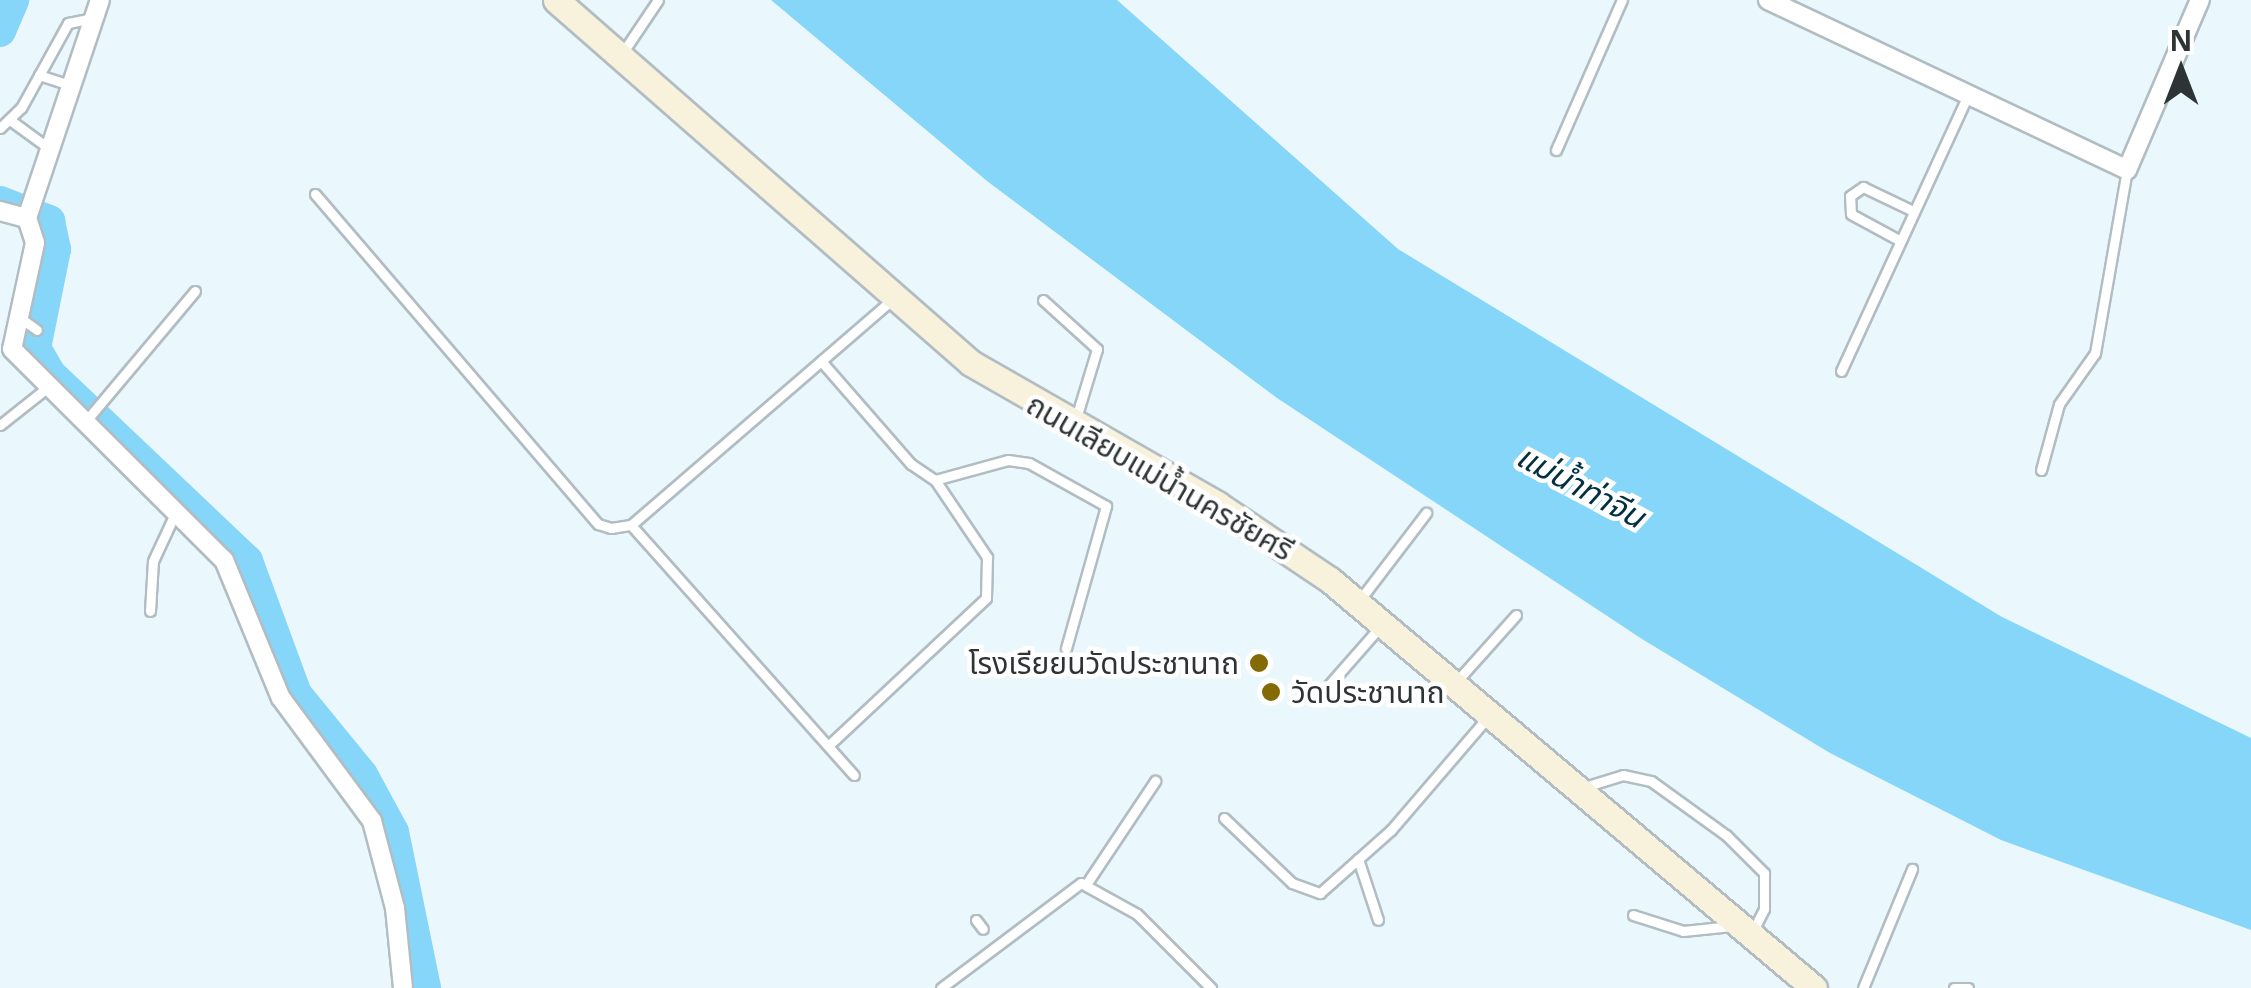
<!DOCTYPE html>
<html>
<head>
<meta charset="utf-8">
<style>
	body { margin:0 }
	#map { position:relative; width:2251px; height:988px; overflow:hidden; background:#eaf7fd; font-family:"Noto Sans","Noto Sans Thai",sans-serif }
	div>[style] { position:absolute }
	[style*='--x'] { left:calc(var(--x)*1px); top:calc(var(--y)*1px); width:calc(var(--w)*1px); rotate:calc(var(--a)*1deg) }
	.water>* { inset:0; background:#85d6f9 }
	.river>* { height:32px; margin:-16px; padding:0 16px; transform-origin:16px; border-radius:16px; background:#85d6f9 }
	.roads { filter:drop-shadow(2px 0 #b1bdc2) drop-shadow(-2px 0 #b1bdc2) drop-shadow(0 2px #b1bdc2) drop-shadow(0 -2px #b1bdc2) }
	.lane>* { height:9px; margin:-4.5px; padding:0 4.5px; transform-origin:4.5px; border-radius:4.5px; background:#fff }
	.street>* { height:18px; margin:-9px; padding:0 9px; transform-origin:9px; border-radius:9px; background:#fff }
	.secondary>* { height:25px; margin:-12.5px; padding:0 12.5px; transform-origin:12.5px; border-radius:12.5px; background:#f8f1dc }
	.dots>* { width:28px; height:28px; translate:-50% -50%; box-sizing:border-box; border:5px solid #fff; border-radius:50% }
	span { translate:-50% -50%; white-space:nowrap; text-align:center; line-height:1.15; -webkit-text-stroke:9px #fff; paint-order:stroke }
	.street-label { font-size:30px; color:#2e3335 }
	.poi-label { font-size:30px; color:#2e3335 }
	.right { translate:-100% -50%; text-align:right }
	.left { translate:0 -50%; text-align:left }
	.water-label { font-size:32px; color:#003041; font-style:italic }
	.north { position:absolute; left:2131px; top:20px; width:100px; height:100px; -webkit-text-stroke:8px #fff; paint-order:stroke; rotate:0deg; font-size:28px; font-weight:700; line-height:40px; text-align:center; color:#2e3335 }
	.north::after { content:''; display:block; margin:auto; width:35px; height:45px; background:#2e3335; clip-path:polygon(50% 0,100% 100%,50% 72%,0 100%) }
</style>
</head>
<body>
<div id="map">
	<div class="water">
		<i style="clip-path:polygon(771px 0,1117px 0,1398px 249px,2002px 617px,2251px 738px,2251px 930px,2001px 840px,1830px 753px,1642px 639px,1277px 398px,987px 181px)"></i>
	</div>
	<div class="river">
		<i style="--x:0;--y:31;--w:34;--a:-67"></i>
		<i style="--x:0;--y:202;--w:53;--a:21.2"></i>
		<i style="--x:49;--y:221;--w:29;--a:78"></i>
		<i style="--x:55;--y:249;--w:101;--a:101.4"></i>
		<i style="--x:35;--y:348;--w:30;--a:60"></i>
		<i style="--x:50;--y:374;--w:272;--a:43.5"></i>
		<i style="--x:247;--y:561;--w:142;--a:69.8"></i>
		<i style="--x:296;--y:694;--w:104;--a:50.8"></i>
		<i style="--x:362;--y:775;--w:65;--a:61.5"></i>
		<i style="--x:393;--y:832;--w:159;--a:78.4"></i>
	</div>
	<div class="roads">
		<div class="lane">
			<i style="--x:621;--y:55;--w:66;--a:-56.1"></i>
			<i style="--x:39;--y:75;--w:33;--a:18"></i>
			<i style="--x:10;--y:120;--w:46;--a:36.1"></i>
			<i style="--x:0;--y:128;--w:29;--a:-44"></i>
			<i style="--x:21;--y:108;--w:97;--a:-61.1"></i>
			<i style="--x:68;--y:23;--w:26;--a:-11"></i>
			<i style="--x:1556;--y:150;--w:164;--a:-66.3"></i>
			<i style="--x:315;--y:194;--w:435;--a:49.4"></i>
			<i style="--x:598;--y:524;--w:14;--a:17"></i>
			<i style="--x:611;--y:528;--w:20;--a:-9"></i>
			<i style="--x:631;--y:525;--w:346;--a:-40.8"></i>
			<i style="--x:1897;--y:239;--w:52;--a:-151.5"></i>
			<i style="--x:1851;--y:214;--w:18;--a:-93"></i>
			<i style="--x:1850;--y:196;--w:16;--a:-35"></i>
			<i style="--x:1863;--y:187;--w:55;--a:25.6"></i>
			<i style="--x:1043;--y:300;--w:73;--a:42.2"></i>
			<i style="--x:1097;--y:349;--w:72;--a:106.9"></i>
			<i style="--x:19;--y:317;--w:22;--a:36"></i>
			<i style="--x:821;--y:361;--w:137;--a:48.9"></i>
			<i style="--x:911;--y:464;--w:29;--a:34"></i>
			<i style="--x:935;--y:480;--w:76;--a:-15.3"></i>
			<i style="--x:1008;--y:460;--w:21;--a:8"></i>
			<i style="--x:1029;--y:463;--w:88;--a:29.2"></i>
			<i style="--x:1106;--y:506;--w:148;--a:105.7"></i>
			<i style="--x:1841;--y:371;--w:304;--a:-65.3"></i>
			<i style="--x:85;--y:422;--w:171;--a:-50"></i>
			<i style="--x:0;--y:425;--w:61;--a:-38.4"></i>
			<i style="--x:2041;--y:470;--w:68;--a:-74.7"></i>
			<i style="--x:2059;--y:404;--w:62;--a:-54.8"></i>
			<i style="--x:2095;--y:353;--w:186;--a:-80.1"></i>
			<i style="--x:631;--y:525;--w:335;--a:48.3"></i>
			<i style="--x:1359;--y:601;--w:111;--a:-52.7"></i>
			<i style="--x:150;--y:611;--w:50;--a:-86.6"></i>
			<i style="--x:153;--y:561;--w:47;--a:-65.1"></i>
			<i style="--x:1456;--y:682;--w:90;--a:-48.2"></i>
			<i style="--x:1328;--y:686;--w:77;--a:-48.7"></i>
			<i style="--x:829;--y:745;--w:215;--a:-43.1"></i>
			<i style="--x:986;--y:598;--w:41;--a:-88.6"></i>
			<i style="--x:987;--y:557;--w:93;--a:-124"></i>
			<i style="--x:1581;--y:788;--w:44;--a:-17.2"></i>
			<i style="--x:1623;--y:775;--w:29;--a:12"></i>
			<i style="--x:1651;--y:781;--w:92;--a:35.8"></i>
			<i style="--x:1726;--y:835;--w:54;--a:45"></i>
			<i style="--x:1764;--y:873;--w:36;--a:90"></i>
			<i style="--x:1764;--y:909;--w:25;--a:117"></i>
			<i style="--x:1224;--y:818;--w:94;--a:43.7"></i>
			<i style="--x:1292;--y:883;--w:30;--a:20"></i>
			<i style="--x:1320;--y:893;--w:95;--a:-41.6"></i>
			<i style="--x:1391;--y:830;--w:149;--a:-49.4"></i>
			<i style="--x:1358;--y:859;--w:64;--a:71.8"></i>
			<i style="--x:1087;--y:883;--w:123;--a:-56.3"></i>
			<i style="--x:1633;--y:915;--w:52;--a:17.7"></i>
			<i style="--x:1683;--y:931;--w:49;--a:-5.8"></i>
			<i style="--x:976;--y:920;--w:11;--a:52"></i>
			<i style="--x:941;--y:988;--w:175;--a:-36.9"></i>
			<i style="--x:1081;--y:883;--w:64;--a:29"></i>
			<i style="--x:1137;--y:914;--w:105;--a:45"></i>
			<i style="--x:1863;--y:988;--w:129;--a:-67.6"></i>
			<i style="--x:1954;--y:988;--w:14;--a:0"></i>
		</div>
		<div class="street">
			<i style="--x:1768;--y:0;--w:397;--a:25.3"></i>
			<i style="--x:2127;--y:170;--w:185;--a:-66.8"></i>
			<i style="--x:0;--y:211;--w:28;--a:15"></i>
			<i style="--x:27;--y:218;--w:230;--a:-71.5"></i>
			<i style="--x:27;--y:218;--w:26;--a:72"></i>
			<i style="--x:35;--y:243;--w:108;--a:102.2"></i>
			<i style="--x:12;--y:349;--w:299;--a:44.9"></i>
			<i style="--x:224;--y:560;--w:149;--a:67.6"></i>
			<i style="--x:281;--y:698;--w:153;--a:53.5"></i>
			<i style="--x:372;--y:821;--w:90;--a:75.2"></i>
			<i style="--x:395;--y:908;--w:80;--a:84.3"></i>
		</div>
		<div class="secondary">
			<i style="--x:556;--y:0;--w:551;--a:41.18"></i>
			<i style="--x:971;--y:363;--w:284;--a:29.8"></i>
			<i style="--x:1217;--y:504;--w:136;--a:33.9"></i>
			<i style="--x:1330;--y:580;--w:633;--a:40.13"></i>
		</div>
	</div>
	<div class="dots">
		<i style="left:1259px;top:663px;background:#846a04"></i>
		<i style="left:1271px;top:692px;background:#846a04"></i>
	</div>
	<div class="street-label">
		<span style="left:1160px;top:477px;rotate:30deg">ถนนเลียบแม่น้ำนครชัยศรี</span>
	</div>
	<div class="poi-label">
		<span class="right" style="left:1239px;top:663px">โรงเรียยนวัดประชานาถ</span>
		<span class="left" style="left:1291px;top:692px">วัดประชานาถ</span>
	</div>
	<div class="water-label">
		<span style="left:1581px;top:486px;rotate:28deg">แม่น้ำท่าจีน</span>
	</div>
	<div class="north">N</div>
</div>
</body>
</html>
